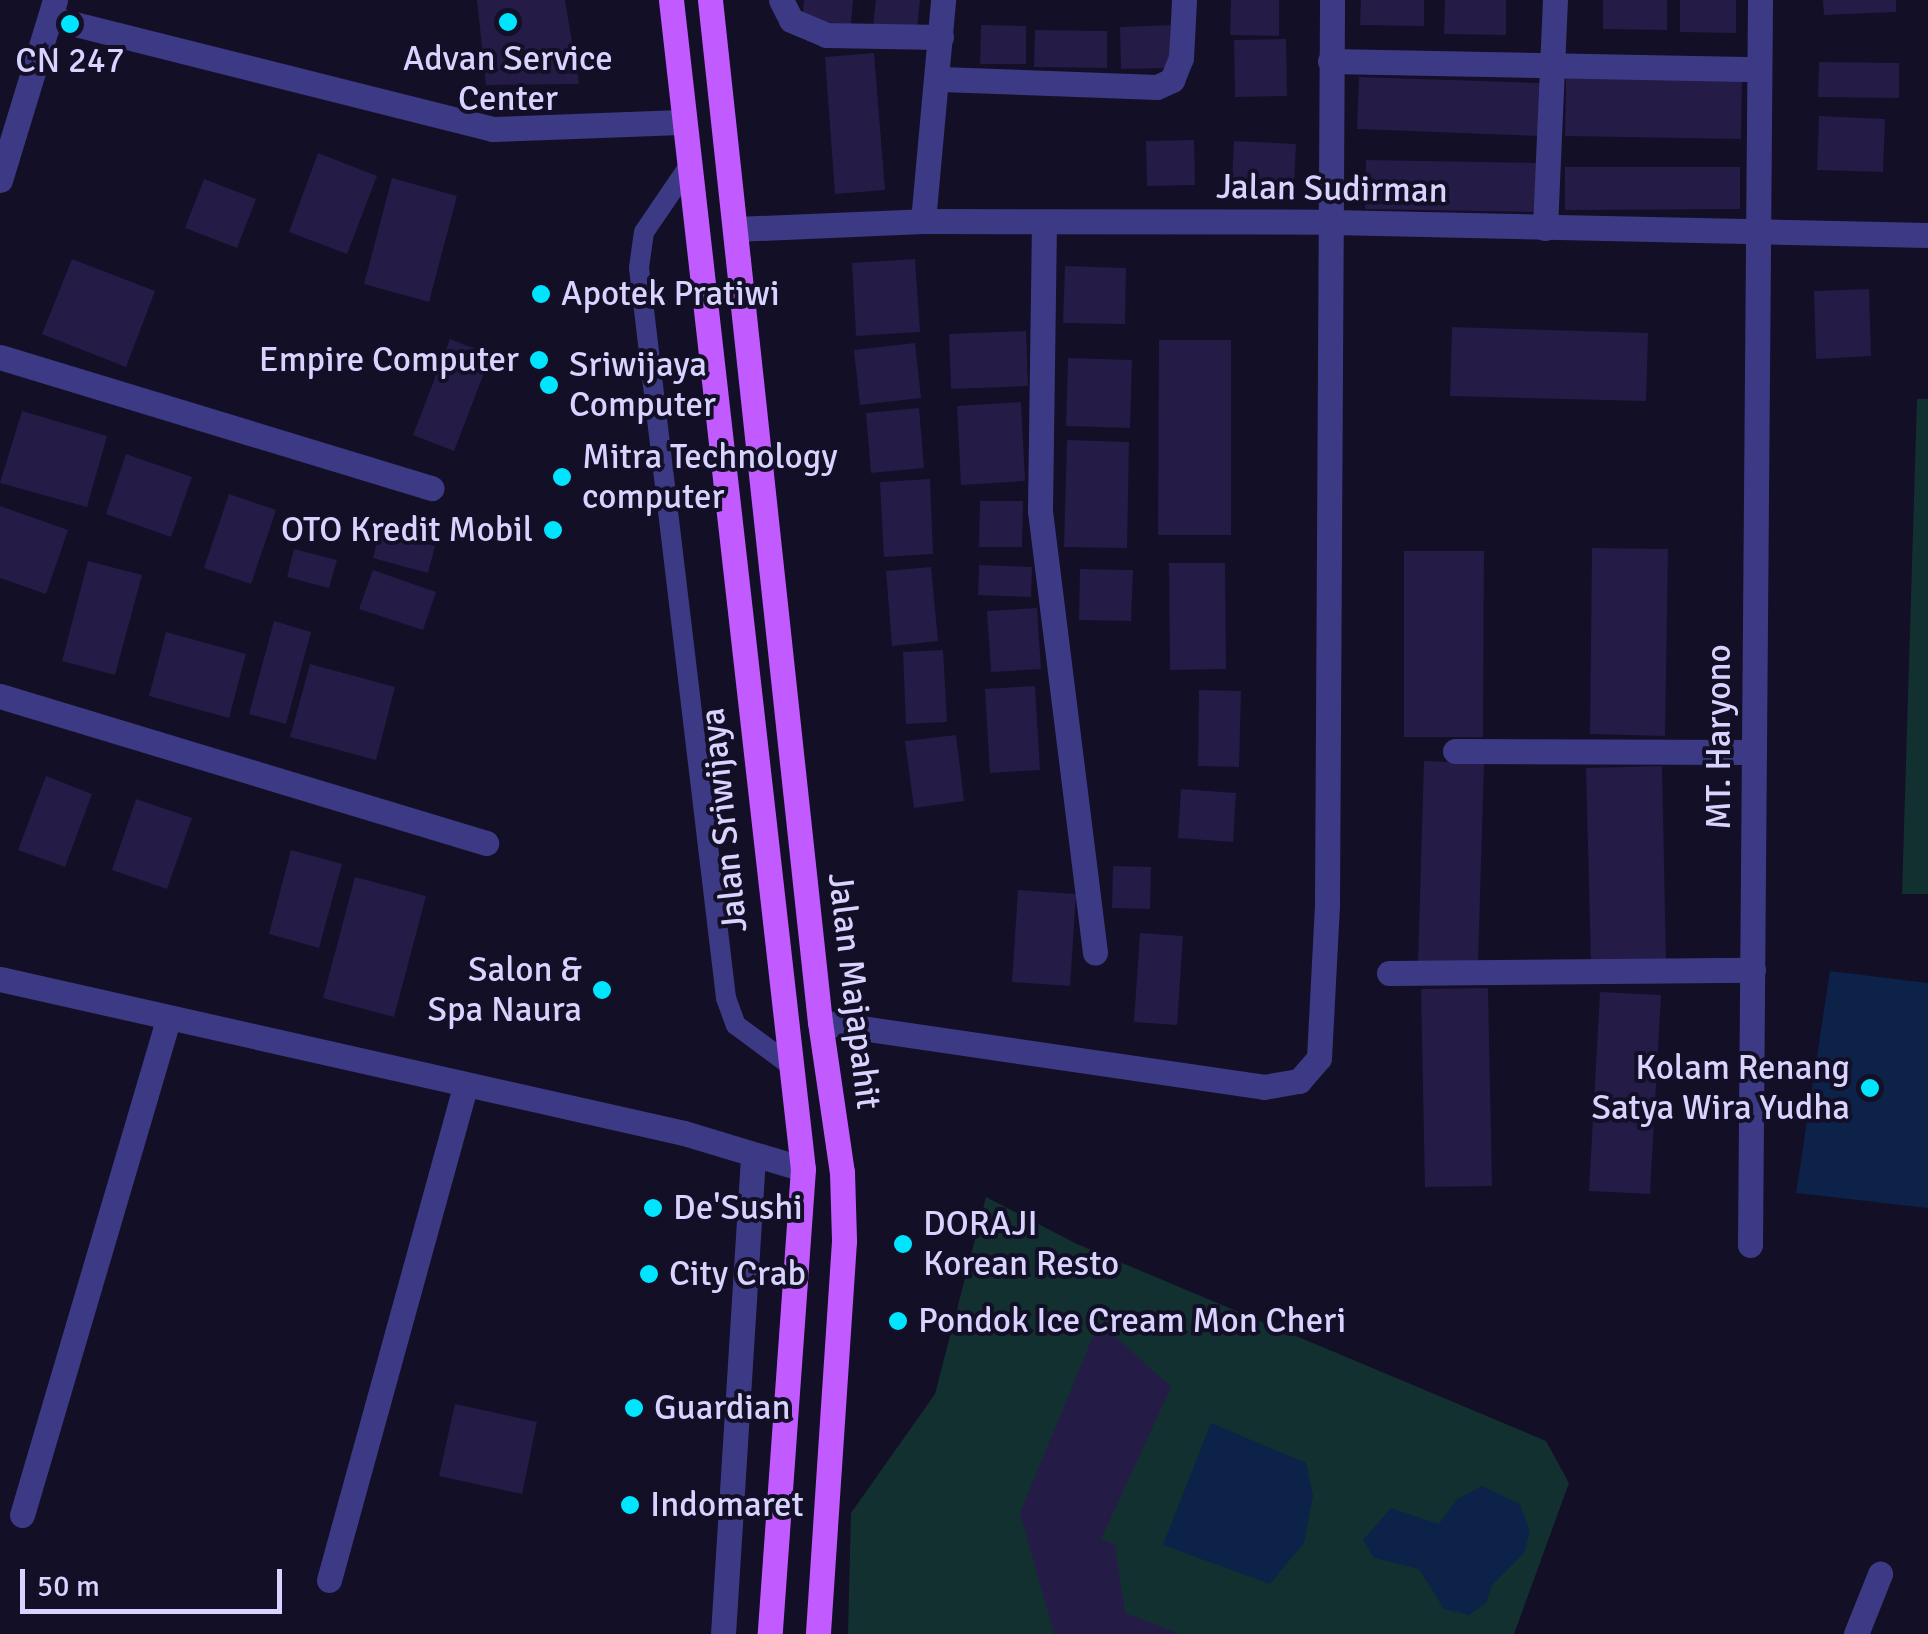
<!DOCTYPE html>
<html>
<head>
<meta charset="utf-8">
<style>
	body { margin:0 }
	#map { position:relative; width:1928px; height:1634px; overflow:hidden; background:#130f26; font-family:Signika,sans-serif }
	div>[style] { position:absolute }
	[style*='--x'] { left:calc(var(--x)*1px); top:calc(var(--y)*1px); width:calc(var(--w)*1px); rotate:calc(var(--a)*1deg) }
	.green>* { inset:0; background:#12302f }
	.water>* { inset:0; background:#0c2248 }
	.building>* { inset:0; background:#241b47 }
	.service>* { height:20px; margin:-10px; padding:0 10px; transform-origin:10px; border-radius:10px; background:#3d3a85 }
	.minor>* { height:25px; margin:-12.5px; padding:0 12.5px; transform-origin:12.5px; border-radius:12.5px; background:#3d3a85 }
	.primary>* { height:25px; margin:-12.5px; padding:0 12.5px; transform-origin:12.5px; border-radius:12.5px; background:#c25bff }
	.dots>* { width:28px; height:28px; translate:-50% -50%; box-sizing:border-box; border:5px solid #130f26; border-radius:50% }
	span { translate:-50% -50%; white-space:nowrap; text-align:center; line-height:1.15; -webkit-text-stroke:8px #130f26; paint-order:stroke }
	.poi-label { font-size:35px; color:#d9d4ff }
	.left { translate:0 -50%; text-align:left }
	.right { translate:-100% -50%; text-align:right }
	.street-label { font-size:35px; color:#d9d4ff }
	.scale { position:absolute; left:20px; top:1569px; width:262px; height:45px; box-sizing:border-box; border:5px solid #d9d4ff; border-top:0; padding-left:12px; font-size:30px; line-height:35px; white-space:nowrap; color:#d9d4ff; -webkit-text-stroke:8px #130f26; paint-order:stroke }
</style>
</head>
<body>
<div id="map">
	<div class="green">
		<i style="clip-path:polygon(1917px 399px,1928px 399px,1928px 894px,1902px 894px)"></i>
		<i style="clip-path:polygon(986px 1197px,1077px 1244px,1546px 1441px,1569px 1483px,1514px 1634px,848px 1634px,851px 1513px,935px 1394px)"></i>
	</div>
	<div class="water">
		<i style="clip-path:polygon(1830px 971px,1928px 983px,1928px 1208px,1796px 1193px)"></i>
		<i style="clip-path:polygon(1211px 1423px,1306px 1463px,1313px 1496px,1304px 1543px,1270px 1584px,1163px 1545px)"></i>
		<i style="clip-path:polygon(1482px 1486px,1520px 1504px,1530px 1531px,1524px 1553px,1492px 1585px,1486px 1603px,1469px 1615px,1444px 1609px,1419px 1569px,1374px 1558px,1363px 1540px,1391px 1508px,1439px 1524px,1456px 1500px)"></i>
	</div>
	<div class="building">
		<i style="clip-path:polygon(477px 0,565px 0,579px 84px,486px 85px)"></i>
		<i style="clip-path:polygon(804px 0,853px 0,851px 24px,802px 21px)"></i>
		<i style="clip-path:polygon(876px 0,920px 0,917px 30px,873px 26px)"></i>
		<i style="clip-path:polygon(1231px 0,1279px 0,1279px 36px,1230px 35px)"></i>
		<i style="clip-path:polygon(1361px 0,1424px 0,1424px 26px,1360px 25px)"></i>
		<i style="clip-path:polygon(1445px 0,1506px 0,1506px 35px,1444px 34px)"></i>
		<i style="clip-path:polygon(1603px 0,1667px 0,1667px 30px,1603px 29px)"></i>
		<i style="clip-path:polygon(1680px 0,1736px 0,1736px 33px,1680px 32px)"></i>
		<i style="clip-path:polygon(1823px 0,1896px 0,1896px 12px,1824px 15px)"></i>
		<i style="clip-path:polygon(981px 25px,1026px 26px,1026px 64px,980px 64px)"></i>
		<i style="clip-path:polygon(1170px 25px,1171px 68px,1121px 69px,1120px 27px)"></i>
		<i style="clip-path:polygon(1035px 30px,1107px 31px,1107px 68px,1034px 67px)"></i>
		<i style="clip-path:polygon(1286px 39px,1287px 96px,1235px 97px,1234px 40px)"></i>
		<i style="clip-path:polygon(874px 53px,885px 190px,835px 194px,825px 57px)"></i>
		<i style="clip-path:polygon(1819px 62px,1899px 63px,1899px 98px,1818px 97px)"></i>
		<i style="clip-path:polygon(1359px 77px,1541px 83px,1539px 136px,1357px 129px)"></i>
		<i style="clip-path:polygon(1566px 78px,1742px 81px,1741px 139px,1565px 136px)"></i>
		<i style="clip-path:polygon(1819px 116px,1885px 119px,1883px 172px,1817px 170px)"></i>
		<i style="clip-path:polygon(1194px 140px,1195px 185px,1147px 186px,1146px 141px)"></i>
		<i style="clip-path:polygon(1234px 141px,1296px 144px,1293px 202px,1231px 199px)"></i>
		<i style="clip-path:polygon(318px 153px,377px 176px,347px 254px,289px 232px)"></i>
		<i style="clip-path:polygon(1366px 160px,1542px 163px,1541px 212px,1365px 209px)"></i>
		<i style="clip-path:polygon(1565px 167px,1740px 167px,1740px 209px,1565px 210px)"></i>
		<i style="clip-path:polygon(392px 178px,457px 196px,429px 302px,364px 284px)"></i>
		<i style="clip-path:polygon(204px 179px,256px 199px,237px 248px,185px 228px)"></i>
		<i style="clip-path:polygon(72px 259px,155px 291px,126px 367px,42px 334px)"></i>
		<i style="clip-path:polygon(915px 259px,920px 332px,856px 336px,852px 263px)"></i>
		<i style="clip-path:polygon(1065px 266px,1126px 268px,1125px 324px,1063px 323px)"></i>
		<i style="clip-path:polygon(1869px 289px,1871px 356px,1816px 359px,1814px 291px)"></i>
		<i style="clip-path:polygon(1452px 327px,1648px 333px,1646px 401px,1450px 396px)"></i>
		<i style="clip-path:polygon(1026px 331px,1028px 386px,951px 389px,949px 334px)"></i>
		<i style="clip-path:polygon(450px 339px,491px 355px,454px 451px,413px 435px)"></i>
		<i style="clip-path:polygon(1159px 340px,1231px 340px,1231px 535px,1158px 535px)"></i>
		<i style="clip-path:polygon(915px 343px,921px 398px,860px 405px,854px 350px)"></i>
		<i style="clip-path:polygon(1068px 358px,1132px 360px,1130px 428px,1066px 426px)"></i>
		<i style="clip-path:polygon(1021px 402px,1025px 481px,961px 485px,957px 406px)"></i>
		<i style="clip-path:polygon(919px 408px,924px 468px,871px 473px,866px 413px)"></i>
		<i style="clip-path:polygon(22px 411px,107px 436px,87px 507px,0 483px)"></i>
		<i style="clip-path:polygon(1067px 440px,1129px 442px,1127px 548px,1064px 547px)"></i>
		<i style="clip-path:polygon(126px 454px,192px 477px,171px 537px,106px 514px)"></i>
		<i style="clip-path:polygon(930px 479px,933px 554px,884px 557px,880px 482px)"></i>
		<i style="clip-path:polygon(229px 494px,276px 510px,251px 584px,204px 568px)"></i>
		<i style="clip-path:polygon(980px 501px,1023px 501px,1022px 547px,979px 547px)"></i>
		<i style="clip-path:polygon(0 506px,68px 530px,46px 594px,0 578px)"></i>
		<i style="clip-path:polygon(380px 531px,435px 546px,428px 573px,373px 558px)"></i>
		<i style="clip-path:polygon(1592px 548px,1668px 549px,1665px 736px,1590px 734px)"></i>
		<i style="clip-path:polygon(294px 549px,337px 560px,329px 588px,287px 577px)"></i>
		<i style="clip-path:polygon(1404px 551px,1484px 551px,1483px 737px,1404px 737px)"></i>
		<i style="clip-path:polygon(88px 561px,142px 575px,115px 675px,62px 661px)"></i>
		<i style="clip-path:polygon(1169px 563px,1225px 563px,1226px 669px,1170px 670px)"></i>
		<i style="clip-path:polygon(979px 565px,1032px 567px,1031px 597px,978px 595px)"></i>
		<i style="clip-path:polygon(931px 567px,938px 641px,892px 646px,886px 571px)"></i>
		<i style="clip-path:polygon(1080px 569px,1133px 570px,1131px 621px,1079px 620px)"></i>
		<i style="clip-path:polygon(373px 570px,436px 592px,423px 630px,359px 609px)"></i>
		<i style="clip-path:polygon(1037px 608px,1041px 669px,991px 672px,987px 611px)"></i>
		<i style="clip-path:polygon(274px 621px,311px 632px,286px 724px,249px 714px)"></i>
		<i style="clip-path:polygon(166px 632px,246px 654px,229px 718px,149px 696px)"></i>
		<i style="clip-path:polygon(943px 650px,947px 722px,906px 724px,903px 652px)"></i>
		<i style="clip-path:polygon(310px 664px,395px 687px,376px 760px,290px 737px)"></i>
		<i style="clip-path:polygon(1035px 686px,1040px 770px,990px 773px,985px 689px)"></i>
		<i style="clip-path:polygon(1199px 690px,1241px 691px,1239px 767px,1198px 766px)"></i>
		<i style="clip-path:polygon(956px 735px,964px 801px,914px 808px,905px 741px)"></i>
		<i style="clip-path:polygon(1424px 761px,1484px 763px,1478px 964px,1418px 962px)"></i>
		<i style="clip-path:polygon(1662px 766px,1666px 962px,1591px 964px,1586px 768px)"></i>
		<i style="clip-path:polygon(46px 776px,92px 794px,65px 867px,18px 850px)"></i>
		<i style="clip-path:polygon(1181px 789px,1236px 793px,1233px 842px,1178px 838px)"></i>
		<i style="clip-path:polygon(136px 799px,192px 818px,167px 889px,112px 870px)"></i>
		<i style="clip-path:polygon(291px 850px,342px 864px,319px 948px,269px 934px)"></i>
		<i style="clip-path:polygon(1113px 866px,1151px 867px,1150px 909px,1112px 908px)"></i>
		<i style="clip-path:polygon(355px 877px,426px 896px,394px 1017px,323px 998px)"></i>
		<i style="clip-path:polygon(1018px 890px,1076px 894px,1070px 986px,1012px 982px)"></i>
		<i style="clip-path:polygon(1140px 933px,1183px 936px,1177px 1025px,1134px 1022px)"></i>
		<i style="clip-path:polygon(1488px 988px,1492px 1186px,1425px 1187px,1421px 989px)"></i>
		<i style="clip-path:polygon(1600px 992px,1661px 995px,1650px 1194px,1589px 1191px)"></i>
		<i style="clip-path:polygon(1099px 1322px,1171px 1387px,1101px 1539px,1115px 1545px,1125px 1613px,1180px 1634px,1054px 1634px,1020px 1513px)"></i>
		<i style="clip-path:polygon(455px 1404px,537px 1422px,522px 1494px,439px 1476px)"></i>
	</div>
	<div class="service">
		<i style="--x:687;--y:169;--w:76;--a:124.3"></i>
		<i style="--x:644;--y:232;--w:36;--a:98"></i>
		<i style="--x:639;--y:268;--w:735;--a:83.2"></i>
		<i style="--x:726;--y:998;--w:29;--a:70"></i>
		<i style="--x:736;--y:1025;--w:62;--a:36.5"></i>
	</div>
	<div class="minor">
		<i style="--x:781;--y:0;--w:22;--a:63"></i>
		<i style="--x:791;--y:20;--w:38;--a:23"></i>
		<i style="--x:826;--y:35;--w:115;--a:1"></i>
		<i style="--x:51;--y:18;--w:456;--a:14.1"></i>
		<i style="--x:493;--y:129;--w:188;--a:-2.1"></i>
		<i style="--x:1330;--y:61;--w:429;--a:1.1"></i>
		<i style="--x:940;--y:79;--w:217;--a:2.1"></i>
		<i style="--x:1157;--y:87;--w:17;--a:-25"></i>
		<i style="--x:1172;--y:80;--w:24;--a:-68"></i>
		<i style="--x:1181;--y:58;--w:58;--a:-87"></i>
		<i style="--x:0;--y:180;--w:188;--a:-73"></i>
		<i style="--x:923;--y:221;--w:222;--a:-84.8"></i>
		<i style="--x:1044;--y:222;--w:289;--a:90.8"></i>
		<i style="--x:1040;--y:511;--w:445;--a:82.9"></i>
		<i style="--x:1545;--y:228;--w:228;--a:-87.5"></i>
		<i style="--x:735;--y:229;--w:188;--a:-2.4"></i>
		<i style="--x:923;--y:221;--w:409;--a:0.1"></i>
		<i style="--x:1332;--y:222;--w:596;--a:1.25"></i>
		<i style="--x:0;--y:357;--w:451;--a:16.9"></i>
		<i style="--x:0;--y:696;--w:508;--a:16.83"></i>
		<i style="--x:1455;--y:751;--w:299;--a:0.2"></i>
		<i style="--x:1389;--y:973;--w:364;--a:-0.5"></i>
		<i style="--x:0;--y:979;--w:701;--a:12.69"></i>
		<i style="--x:684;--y:1133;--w:124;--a:16.8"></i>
		<i style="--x:820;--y:1022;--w:449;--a:8.3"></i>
		<i style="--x:1264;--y:1087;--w:36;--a:-10"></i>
		<i style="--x:1299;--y:1081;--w:30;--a:-49"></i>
		<i style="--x:1319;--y:1058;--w:155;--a:-87"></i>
		<i style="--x:1327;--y:903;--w:903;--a:-89.68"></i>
		<i style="--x:1750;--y:1245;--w:1245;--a:-89.54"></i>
		<i style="--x:22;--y:1515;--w:516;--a:-73.57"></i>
		<i style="--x:329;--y:1580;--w:511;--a:-74.58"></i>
		<i style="--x:723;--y:1634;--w:479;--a:-86.4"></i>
		<i style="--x:1856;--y:1634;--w:65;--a:-68.2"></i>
	</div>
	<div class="primary">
		<i style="--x:671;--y:0;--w:1176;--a:83.56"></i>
		<i style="--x:803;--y:1169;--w:466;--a:94.1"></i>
		<i style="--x:710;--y:0;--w:1028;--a:83.86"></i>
		<i style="--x:820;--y:1022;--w:152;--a:81.7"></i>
		<i style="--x:842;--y:1172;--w:69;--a:88.3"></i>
		<i style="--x:844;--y:1241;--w:394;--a:93.8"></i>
	</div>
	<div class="dots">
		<i style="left:508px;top:22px;background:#00e5ff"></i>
		<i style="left:70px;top:24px;background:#00e5ff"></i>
		<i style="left:541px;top:294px;background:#00e5ff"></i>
		<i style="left:539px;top:360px;background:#00e5ff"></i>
		<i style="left:549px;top:385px;background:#00e5ff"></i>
		<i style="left:562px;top:477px;background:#00e5ff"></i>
		<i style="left:553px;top:530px;background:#00e5ff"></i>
		<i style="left:602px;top:990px;background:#00e5ff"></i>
		<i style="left:1870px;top:1088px;background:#00e5ff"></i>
		<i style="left:653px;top:1208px;background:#00e5ff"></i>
		<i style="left:903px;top:1244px;background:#00e5ff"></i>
		<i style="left:649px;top:1274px;background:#00e5ff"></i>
		<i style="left:898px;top:1321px;background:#00e5ff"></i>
		<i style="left:634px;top:1408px;background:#00e5ff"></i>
		<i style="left:630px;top:1505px;background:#00e5ff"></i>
	</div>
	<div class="poi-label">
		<span style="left:508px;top:79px">Advan Service<br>Center</span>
		<span style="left:70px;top:61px">CN 247</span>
		<span class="left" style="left:561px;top:294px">Apotek Pratiwi</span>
		<span class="right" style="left:519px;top:360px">Empire Computer</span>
		<span class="left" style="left:569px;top:385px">Sriwijaya<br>Computer</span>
		<span class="left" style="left:582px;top:477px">Mitra Technology<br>computer</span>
		<span class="right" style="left:533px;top:530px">OTO Kredit Mobil</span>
		<span class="right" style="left:582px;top:990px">Salon &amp;<br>Spa Naura</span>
		<span class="right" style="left:1850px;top:1088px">Kolam Renang<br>Satya Wira Yudha</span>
		<span class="left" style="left:673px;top:1208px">De'Sushi</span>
		<span class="left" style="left:923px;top:1244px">DORAJI<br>Korean Resto</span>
		<span class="left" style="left:669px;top:1274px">City Crab</span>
		<span class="left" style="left:918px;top:1321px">Pondok Ice Cream Mon Cheri</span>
		<span class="left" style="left:654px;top:1408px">Guardian</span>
		<span class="left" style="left:650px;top:1505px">Indomaret</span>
	</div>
	<div class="street-label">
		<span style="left:1332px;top:189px;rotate:1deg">Jalan Sudirman</span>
		<span style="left:1719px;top:737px;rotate:-90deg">MT. Haryono</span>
		<span style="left:724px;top:820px;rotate:-96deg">Jalan Sriwijaya</span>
		<span style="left:854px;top:991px;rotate:83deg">Jalan Majapahit</span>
	</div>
	<div class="scale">50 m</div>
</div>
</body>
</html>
